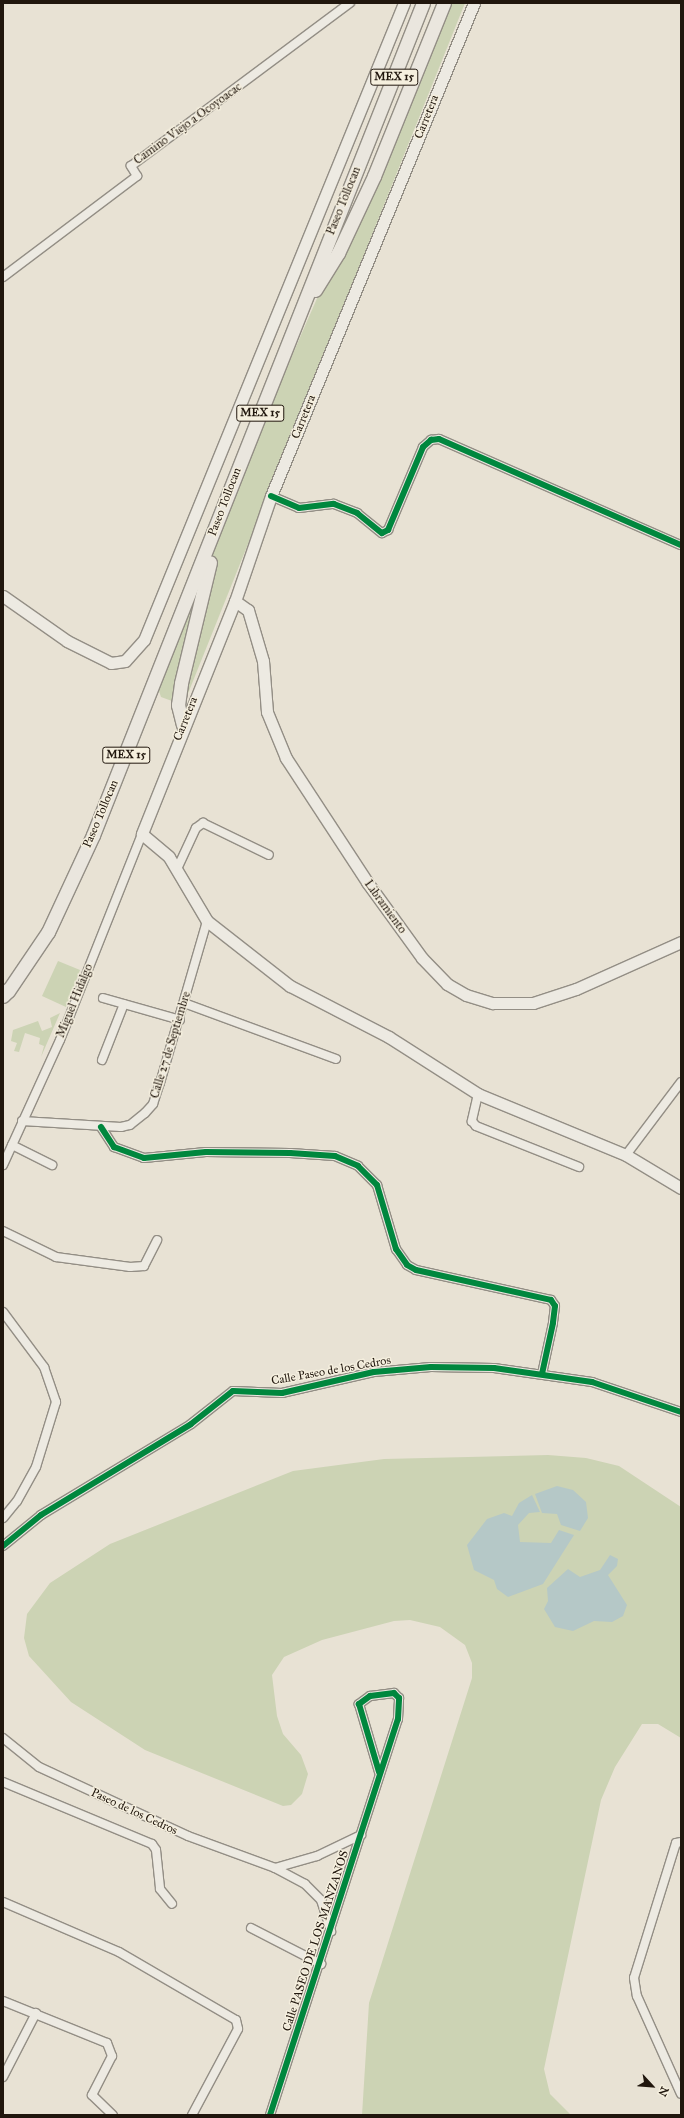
<!DOCTYPE html>
<html>
<head>
<meta charset="utf-8">
<style>
	body { margin:0 }
	#map { position:relative; width:684px; height:2118px; overflow:hidden; background:#e8e2d4; font-family:"IM FELL Great Primer",serif }
	div>[style] { position:absolute }
	[style*='--x'] { left:calc(var(--x)*1px); top:calc(var(--y)*1px); width:calc(var(--w)*1px); rotate:calc(var(--a)*1deg) }
	.green>* { inset:0; background:#ccd3b4 }
	.water>* { inset:0; background:#b5c8c7 }
	.roads { filter:drop-shadow(1px 0 #938e85) drop-shadow(-1px 0 #938e85) drop-shadow(0 1px #938e85) drop-shadow(0 -1px #938e85) }
	.minor>* { height:8px; margin:-4px; padding:0 4px; transform-origin:4px; border-radius:4px; background:#edeae2 }
	.secondary>* { height:11px; margin:-5.5px; padding:0 5.5px; transform-origin:5.5px; border-radius:5.5px; background:#edeae2 }
	.trunk>* { height:13px; margin:-6.5px; padding:0 6.5px; transform-origin:6.5px; border-radius:6.5px; background:#eae6de }
	.motorway>* { height:14px; margin:-7px; padding:0 7px; transform-origin:7px; border-radius:7px; background:#eae6de }
	.cycleway>* { height:6px; margin:-3px; padding:0 3px; transform-origin:3px; border-radius:3px; background:#00873e }
	span { translate:-50% -50%; white-space:nowrap; text-align:center; line-height:1.15; -webkit-text-stroke:3px #f5efde; paint-order:stroke }
	.shield-label span { padding:1px 3px; background:#f5efde; border:1px solid; border-radius:3px; -webkit-text-stroke-width:0 }
	.shield-label { font-size:11px; color:#20160d; font-weight:700 }
	.street-label { font-size:12px; color:#20160d }
	.frame { position:absolute; inset:0; border:4px solid #20160d; pointer-events:none }
	.north { position:absolute; left:632px; top:2066px; width:40px; height:40px; -webkit-text-stroke:3px #f5efde; paint-order:stroke; rotate:116deg; font-size:11px; font-weight:700; line-height:16px; text-align:center; color:#20160d }
	.north::after { content:''; display:block; margin:auto; width:14px; height:18px; background:#20160d; clip-path:polygon(50% 0,100% 100%,50% 72%,0 100%) }
</style>
</head>
<body>
<div id="map">
	<div class="green">
		<i style="clip-path:polygon(446px 3px,465px 3px,187px 696px,172px 701px,161px 697px,158px 688px,215px 532px)"></i>
		<i style="clip-path:polygon(58px 961px,80px 970px,66px 1007px,42px 996px)"></i>
		<i style="clip-path:polygon(60px 1013px,41px 1057px,44px 1046px,39px 1044px,40px 1038px,25px 1033px,19px 1052px,14px 1051px,17px 1043px,11px 1041px,13px 1030px,38px 1021px,42px 1031px,52px 1027px,50px 1018px)"></i>
		<i style="clip-path:polygon(548px 1455px,586px 1458px,619px 1466px,681px 1507px,681px 1738px,658px 1724px,642px 1724px,615px 1767px,601px 1800px,544px 2069px,550px 2094px,571px 2115px,362px 2115px,369px 2003px,472px 1678px,472px 1663px,465px 1645px,440px 1627px,410px 1620px,394px 1621px,322px 1640px,284px 1657px,272px 1675px,277px 1716px,283px 1734px,301px 1755px,308px 1774px,302px 1794px,291px 1805px,283px 1806px,145px 1750px,71px 1702px,29px 1656px,24px 1638px,27px 1614px,50px 1583px,110px 1544px,293px 1471px,384px 1459px)"></i>
	</div>
	<div class="water">
		<i style="clip-path:polygon(557px 1486px,573px 1490px,586px 1502px,588px 1518px,580px 1531px,561px 1525px,557px 1514px,542px 1513px,535px 1494px)"></i>
		<i style="clip-path:polygon(532px 1495px,540px 1512px,529px 1513px,518px 1525px,520px 1542px,551px 1543px,559px 1530px,574px 1535px,543px 1584px,508px 1597px,497px 1589px,494px 1580px,474px 1570px,467px 1545px,487px 1519px,504px 1513px,512px 1516px,519px 1503px)"></i>
		<i style="clip-path:polygon(610px 1555px,618px 1559px,617px 1566px,608px 1575px,627px 1605px,623px 1616px,612px 1622px,594px 1621px,573px 1631px,555px 1627px,544px 1609px,548px 1601px,547px 1588px,568px 1569px,580px 1577px,600px 1570px)"></i>
	</div>
	<div class="roads">
		<div class="minor">
			<i style="--x:3;--y:277;--w:168;--a:-37"></i>
			<i style="--x:137;--y:176;--w:12;--a:-121"></i>
			<i style="--x:131;--y:166;--w:273;--a:-36.7"></i>
			<i style="--x:271;--y:496;--w:30;--a:23"></i>
			<i style="--x:299;--y:508;--w:35;--a:-7"></i>
			<i style="--x:334;--y:504;--w:25;--a:21"></i>
			<i style="--x:357;--y:513;--w:32;--a:39"></i>
			<i style="--x:382;--y:533;--w:7;--a:-27"></i>
			<i style="--x:388;--y:530;--w:90;--a:-67.1"></i>
			<i style="--x:423;--y:447;--w:11;--a:-41"></i>
			<i style="--x:431;--y:440;--w:8;--a:-7"></i>
			<i style="--x:439;--y:439;--w:264;--a:23.7"></i>
			<i style="--x:177;--y:869;--w:45;--a:-65.1"></i>
			<i style="--x:196;--y:828;--w:9;--a:-36"></i>
			<i style="--x:203;--y:823;--w:73;--a:25.9"></i>
			<i style="--x:103;--y:998;--w:80;--a:15.9"></i>
			<i style="--x:184;--y:1003;--w:162;--a:20.2"></i>
			<i style="--x:102;--y:1060;--w:60;--a:-68.6"></i>
			<i style="--x:478;--y:1094;--w:28;--a:103"></i>
			<i style="--x:472;--y:1121;--w:6;--a:51"></i>
			<i style="--x:476;--y:1126;--w:111;--a:21.7"></i>
			<i style="--x:22;--y:1121;--w:99;--a:3.5"></i>
			<i style="--x:121;--y:1127;--w:9;--a:-13"></i>
			<i style="--x:130;--y:1125;--w:19;--a:-39"></i>
			<i style="--x:145;--y:1113;--w:12;--a:-48"></i>
			<i style="--x:153;--y:1104;--w:22;--a:-72"></i>
			<i style="--x:160;--y:1083;--w:169;--a:-73.8"></i>
			<i style="--x:101;--y:1127;--w:24;--a:57"></i>
			<i style="--x:114;--y:1147;--w:32;--a:20"></i>
			<i style="--x:144;--y:1158;--w:62;--a:-5.5"></i>
			<i style="--x:206;--y:1152;--w:84;--a:0.7"></i>
			<i style="--x:290;--y:1153;--w:45;--a:3.8"></i>
			<i style="--x:335;--y:1156;--w:25;--a:23"></i>
			<i style="--x:358;--y:1166;--w:27;--a:45"></i>
			<i style="--x:377;--y:1185;--w:67;--a:73.5"></i>
			<i style="--x:396;--y:1249;--w:19;--a:55"></i>
			<i style="--x:407;--y:1265;--w:10;--a:29"></i>
			<i style="--x:416;--y:1270;--w:138;--a:12.5"></i>
			<i style="--x:551;--y:1300;--w:7;--a:56"></i>
			<i style="--x:555;--y:1306;--w:17;--a:97"></i>
			<i style="--x:553;--y:1323;--w:52;--a:102.2"></i>
			<i style="--x:12;--y:1145;--w:45;--a:26.6"></i>
			<i style="--x:626;--y:1155;--w:91;--a:-53"></i>
			<i style="--x:3;--y:1165;--w:137;--a:-65.5"></i>
			<i style="--x:60;--y:1040;--w:222;--a:-68.3"></i>
			<i style="--x:3;--y:1231;--w:59;--a:26.1"></i>
			<i style="--x:56;--y:1257;--w:75;--a:7.7"></i>
			<i style="--x:130;--y:1267;--w:14;--a:-4"></i>
			<i style="--x:144;--y:1266;--w:29;--a:-63"></i>
			<i style="--x:3;--y:1312;--w:69;--a:53.3"></i>
			<i style="--x:44;--y:1367;--w:37;--a:71"></i>
			<i style="--x:56;--y:1402;--w:68;--a:107.1"></i>
			<i style="--x:36;--y:1467;--w:39;--a:119"></i>
			<i style="--x:17;--y:1501;--w:22;--a:129"></i>
			<i style="--x:3;--y:1546;--w:49;--a:-39.2"></i>
			<i style="--x:41;--y:1515;--w:175;--a:-31.2"></i>
			<i style="--x:191;--y:1424;--w:53;--a:-38.2"></i>
			<i style="--x:233;--y:1391;--w:49;--a:2.3"></i>
			<i style="--x:282;--y:1393;--w:94;--a:-12.9"></i>
			<i style="--x:374;--y:1372;--w:57;--a:-5"></i>
			<i style="--x:431;--y:1367;--w:63;--a:0.9"></i>
			<i style="--x:494;--y:1368;--w:99;--a:8.1"></i>
			<i style="--x:592;--y:1382;--w:94;--a:18.6"></i>
			<i style="--x:3;--y:1738;--w:46;--a:38.9"></i>
			<i style="--x:39;--y:1767;--w:164;--a:24.8"></i>
			<i style="--x:188;--y:1836;--w:93;--a:20.2"></i>
			<i style="--x:275;--y:1868;--w:34;--a:28"></i>
			<i style="--x:305;--y:1884;--w:23;--a:45"></i>
			<i style="--x:321;--y:1900;--w:33;--a:72"></i>
			<i style="--x:3;--y:1782;--w:161;--a:22.6"></i>
			<i style="--x:152;--y:1844;--w:7;--a:56"></i>
			<i style="--x:156;--y:1850;--w:39;--a:84"></i>
			<i style="--x:160;--y:1889;--w:19;--a:51"></i>
			<i style="--x:681;--y:1842;--w:5;--a:169"></i>
			<i style="--x:676;--y:1843;--w:141;--a:107.3"></i>
			<i style="--x:634;--y:1978;--w:18;--a:81"></i>
			<i style="--x:637;--y:1996;--w:107;--a:65.8"></i>
			<i style="--x:275;--y:1868;--w:44;--a:-15.9"></i>
			<i style="--x:317;--y:1856;--w:49;--a:-25.5"></i>
			<i style="--x:3;--y:1902;--w:126;--a:23.3"></i>
			<i style="--x:119;--y:1952;--w:135;--a:30.2"></i>
			<i style="--x:236;--y:2020;--w:9;--a:77"></i>
			<i style="--x:238;--y:2029;--w:98;--a:118.1"></i>
			<i style="--x:251;--y:1928;--w:79;--a:27.2"></i>
			<i style="--x:3;--y:2001;--w:112;--a:22"></i>
			<i style="--x:107;--y:2043;--w:14;--a:69"></i>
			<i style="--x:112;--y:2056;--w:44;--a:117.1"></i>
			<i style="--x:92;--y:2095;--w:29;--a:44"></i>
			<i style="--x:3;--y:2077;--w:72;--a:-62.7"></i>
			<i style="--x:270;--y:2115;--w:416;--a:-72.1"></i>
			<i style="--x:398;--y:1719;--w:21;--a:-87"></i>
			<i style="--x:399;--y:1698;--w:7;--a:-135"></i>
			<i style="--x:394;--y:1693;--w:24;--a:173"></i>
			<i style="--x:370;--y:1696;--w:14;--a:144"></i>
			<i style="--x:359;--y:1704;--w:71;--a:73.6"></i>
		</div>
		<div class="secondary">
			<i style="--x:474;--y:3;--w:533;--a:112.38"></i>
			<i style="--x:271;--y:496;--w:111;--a:108.9"></i>
			<i style="--x:235;--y:601;--w:251;--a:111.8"></i>
			<i style="--x:142;--y:834;--w:35;--a:40"></i>
			<i style="--x:169;--y:857;--w:74;--a:59.3"></i>
			<i style="--x:207;--y:921;--w:105;--a:38.1"></i>
			<i style="--x:290;--y:986;--w:111;--a:27.3"></i>
			<i style="--x:389;--y:1037;--w:106;--a:32.6"></i>
			<i style="--x:478;--y:1094;--w:160;--a:22.4"></i>
			<i style="--x:626;--y:1155;--w:64;--a:31"></i>
			<i style="--x:3;--y:596;--w:78;--a:35.1"></i>
			<i style="--x:67;--y:641;--w:49;--a:26.6"></i>
			<i style="--x:111;--y:663;--w:14;--a:-8"></i>
			<i style="--x:125;--y:661;--w:28;--a:-48"></i>
			<i style="--x:144;--y:640;--w:688;--a:-67.8"></i>
			<i style="--x:235;--y:601;--w:16;--a:35"></i>
			<i style="--x:248;--y:610;--w:53;--a:73.6"></i>
			<i style="--x:263;--y:661;--w:51;--a:85.5"></i>
			<i style="--x:267;--y:712;--w:50;--a:67.6"></i>
			<i style="--x:286;--y:758;--w:148;--a:56.8"></i>
			<i style="--x:367;--y:882;--w:94;--a:54.1"></i>
			<i style="--x:422;--y:958;--w:36;--a:46"></i>
			<i style="--x:447;--y:984;--w:22;--a:30"></i>
			<i style="--x:466;--y:995;--w:28;--a:17"></i>
			<i style="--x:493;--y:1003;--w:40;--a:0"></i>
			<i style="--x:533;--y:1003;--w:45;--a:-18"></i>
			<i style="--x:576;--y:989;--w:115;--a:-24.1"></i>
		</div>
		<div class="trunk">
			<i style="--x:315;--y:290;--w:44;--a:-58.1"></i>
			<i style="--x:338;--y:253;--w:85;--a:-64.9"></i>
			<i style="--x:374;--y:176;--w:187;--a:-68"></i>
			<i style="--x:183;--y:725;--w:21;--a:-104"></i>
			<i style="--x:178;--y:705;--w:22;--a:-82"></i>
			<i style="--x:181;--y:683;--w:124;--a:-76.5"></i>
			<i style="--x:8;--y:991;--w:71;--a:-55.9"></i>
			<i style="--x:48;--y:932;--w:107;--a:-65.1"></i>
			<i style="--x:93;--y:835;--w:895;--a:-68.37"></i>
		</div>
		<div class="motorway">
			<i style="--x:3;--y:996;--w:7;--a:-45"></i>
		</div>
	</div>
	<div class="cycleway">
		<i style="--x:271;--y:496;--w:30;--a:23"></i>
		<i style="--x:299;--y:508;--w:35;--a:-7"></i>
		<i style="--x:334;--y:504;--w:25;--a:21"></i>
		<i style="--x:357;--y:513;--w:32;--a:39"></i>
		<i style="--x:382;--y:533;--w:7;--a:-27"></i>
		<i style="--x:388;--y:530;--w:90;--a:-67.1"></i>
		<i style="--x:423;--y:447;--w:11;--a:-41"></i>
		<i style="--x:431;--y:440;--w:8;--a:-7"></i>
		<i style="--x:439;--y:439;--w:264;--a:23.7"></i>
		<i style="--x:101;--y:1127;--w:24;--a:57"></i>
		<i style="--x:114;--y:1147;--w:32;--a:20"></i>
		<i style="--x:144;--y:1158;--w:62;--a:-5.5"></i>
		<i style="--x:206;--y:1152;--w:84;--a:0.7"></i>
		<i style="--x:290;--y:1153;--w:45;--a:3.8"></i>
		<i style="--x:335;--y:1156;--w:25;--a:23"></i>
		<i style="--x:358;--y:1166;--w:27;--a:45"></i>
		<i style="--x:377;--y:1185;--w:67;--a:73.5"></i>
		<i style="--x:396;--y:1249;--w:19;--a:55"></i>
		<i style="--x:407;--y:1265;--w:10;--a:29"></i>
		<i style="--x:416;--y:1270;--w:138;--a:12.5"></i>
		<i style="--x:551;--y:1300;--w:7;--a:56"></i>
		<i style="--x:555;--y:1306;--w:17;--a:97"></i>
		<i style="--x:553;--y:1323;--w:52;--a:102.2"></i>
		<i style="--x:3;--y:1546;--w:49;--a:-39.2"></i>
		<i style="--x:41;--y:1515;--w:175;--a:-31.2"></i>
		<i style="--x:191;--y:1424;--w:53;--a:-38.2"></i>
		<i style="--x:233;--y:1391;--w:49;--a:2.3"></i>
		<i style="--x:282;--y:1393;--w:94;--a:-12.9"></i>
		<i style="--x:374;--y:1372;--w:57;--a:-5"></i>
		<i style="--x:431;--y:1367;--w:63;--a:0.9"></i>
		<i style="--x:494;--y:1368;--w:99;--a:8.1"></i>
		<i style="--x:592;--y:1382;--w:94;--a:18.6"></i>
		<i style="--x:270;--y:2115;--w:416;--a:-72.1"></i>
		<i style="--x:398;--y:1719;--w:21;--a:-87"></i>
		<i style="--x:399;--y:1698;--w:7;--a:-135"></i>
		<i style="--x:394;--y:1693;--w:24;--a:173"></i>
		<i style="--x:370;--y:1696;--w:14;--a:144"></i>
		<i style="--x:359;--y:1704;--w:71;--a:73.6"></i>
	</div>
	<div class="shield-label">
		<span style="left:394px;top:77px">MEX 15</span>
		<span style="left:260px;top:413px">MEX 15</span>
		<span style="left:126px;top:755px">MEX 15</span>
	</div>
	<div class="street-label">
		<span style="left:427px;top:117px;rotate:-68deg">Carretera</span>
		<span style="left:188px;top:124px;rotate:-36deg">Camino Viejo a Ocoyoacac</span>
		<span style="left:344px;top:201px;rotate:-68deg">Paseo Tollocan</span>
		<span style="left:304px;top:417px;rotate:-68deg">Carretera</span>
		<span style="left:225px;top:502px;rotate:-69deg">Paseo Tollocan</span>
		<span style="left:186px;top:719px;rotate:-68deg">Carretera</span>
		<span style="left:101px;top:814px;rotate:-67deg">Paseo Tollocan</span>
		<span style="left:385px;top:907px;rotate:54deg">Libramiento</span>
		<span style="left:75px;top:1001px;rotate:-68deg">Miguel Hidalgo</span>
		<span style="left:171px;top:1045px;rotate:-73deg">Calle 27 de Septiembre</span>
		<span style="left:331px;top:1371px;rotate:-10deg">Calle Paseo de los Cedros</span>
		<span style="left:134px;top:1812px;rotate:25deg">Paseo de los Cedros</span>
		<span style="left:316px;top:1941px;rotate:-72deg">Calle PASEO DE LOS MANZANOS</span>
	</div>
	<div class="frame"></div>
	<div class="north">N</div>
</div>
</body>
</html>
